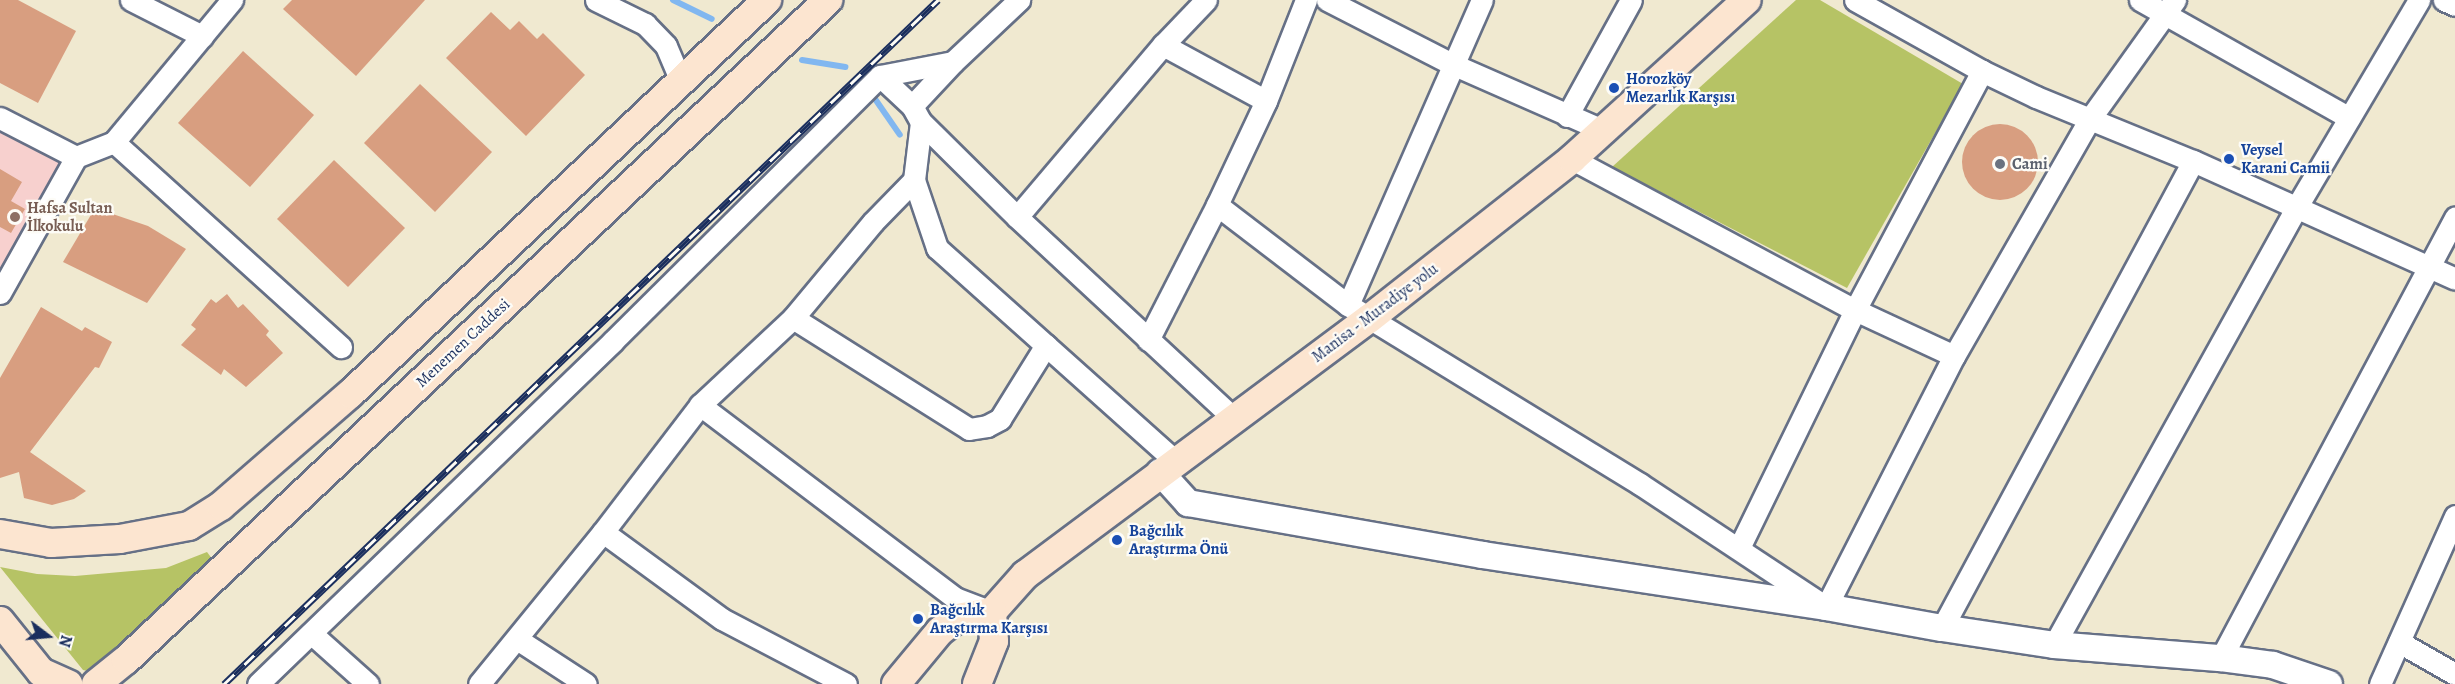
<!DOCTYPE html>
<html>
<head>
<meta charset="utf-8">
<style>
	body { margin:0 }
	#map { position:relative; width:2455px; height:684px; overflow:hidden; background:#f0e9d0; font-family:Alegreya,serif }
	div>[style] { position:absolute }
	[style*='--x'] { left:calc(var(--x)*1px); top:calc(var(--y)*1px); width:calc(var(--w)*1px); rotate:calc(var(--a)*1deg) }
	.built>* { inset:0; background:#f7d0ce }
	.green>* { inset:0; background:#b6c365 }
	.stream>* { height:6px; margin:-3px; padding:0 3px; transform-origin:3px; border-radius:3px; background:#81b7f0 }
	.building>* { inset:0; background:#d89e80 }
	.round { border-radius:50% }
	.roads { filter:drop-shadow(2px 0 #667086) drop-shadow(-2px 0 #667086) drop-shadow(0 2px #667086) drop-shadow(0 -2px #667086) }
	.minor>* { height:21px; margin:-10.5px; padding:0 10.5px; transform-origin:10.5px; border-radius:10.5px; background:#fff }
	.tertiary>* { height:26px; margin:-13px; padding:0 13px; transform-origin:13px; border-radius:13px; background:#fff }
	.secondary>* { height:28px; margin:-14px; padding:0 14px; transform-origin:14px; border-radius:14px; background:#fce5d0 }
	.rail>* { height:7px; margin-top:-3.5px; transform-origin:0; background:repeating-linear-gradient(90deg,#fdfcf7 0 14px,#1b2f5e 0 28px); box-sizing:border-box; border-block:2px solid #1b2f5e }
	.dots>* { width:16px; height:16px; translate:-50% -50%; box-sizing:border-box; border:3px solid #fdfcf7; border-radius:50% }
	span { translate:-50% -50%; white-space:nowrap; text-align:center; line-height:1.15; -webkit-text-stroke:4.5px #fdfcf7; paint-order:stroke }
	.transit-label { font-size:16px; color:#164399; font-weight:700 }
	.left { translate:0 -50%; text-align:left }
	.worship-label { font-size:16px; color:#5b616d; font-weight:700 }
	.education-label { font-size:16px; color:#785e54; font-weight:700 }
	.street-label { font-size:16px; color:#1b2f5e }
	.north { position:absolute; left:18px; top:606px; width:60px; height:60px; -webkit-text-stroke:4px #fdfcf7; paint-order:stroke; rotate:106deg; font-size:16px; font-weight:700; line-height:24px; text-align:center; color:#1b2f5e }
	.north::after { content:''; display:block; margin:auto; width:21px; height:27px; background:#1b2f5e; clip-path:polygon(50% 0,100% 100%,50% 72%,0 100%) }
</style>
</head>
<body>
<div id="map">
	<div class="built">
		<i style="clip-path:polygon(0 132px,61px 163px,0 271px)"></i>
	</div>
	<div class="green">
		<i style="clip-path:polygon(1796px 0,1820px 0,1963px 84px,1847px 288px,1612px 167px)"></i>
		<i style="clip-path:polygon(207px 552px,213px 560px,96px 673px,83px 670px,0 567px,37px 574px,75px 576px,166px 568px)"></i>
	</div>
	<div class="stream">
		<i style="--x:673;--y:0;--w:43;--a:26"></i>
		<i style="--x:802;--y:60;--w:44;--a:9.2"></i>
		<i style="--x:873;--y:96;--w:47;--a:55.3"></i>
	</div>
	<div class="building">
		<i style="clip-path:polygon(0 0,18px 0,76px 31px,38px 103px,0 83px)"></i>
		<i style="clip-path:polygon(292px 0,425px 0,356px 76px,283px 9px)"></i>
		<i style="clip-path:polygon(491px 12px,510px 30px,519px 21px,537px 39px,543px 33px,585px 75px,526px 136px,446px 58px)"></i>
		<i style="clip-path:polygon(243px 51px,314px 115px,250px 187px,178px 123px)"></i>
		<i style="clip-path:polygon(420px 84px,492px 152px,435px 212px,364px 143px)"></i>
		<i class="round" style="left:1962px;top:124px;width:76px;height:76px"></i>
		<i style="clip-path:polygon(334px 160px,405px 228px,348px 287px,277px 219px)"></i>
		<i style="clip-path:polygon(0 169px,22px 182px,11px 201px,25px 209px,11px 233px,0 227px)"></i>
		<i style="clip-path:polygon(95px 208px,148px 226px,186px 249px,147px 303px,63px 262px)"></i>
		<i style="clip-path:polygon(227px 294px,238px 308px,243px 304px,269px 331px,266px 335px,283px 353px,246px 387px,224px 369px,221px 375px,181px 345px,196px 329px,191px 325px,211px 299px,216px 303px)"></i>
		<i style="clip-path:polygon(41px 307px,82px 331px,85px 327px,112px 342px,99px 368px,95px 367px,30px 452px,86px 491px,74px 499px,52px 505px,24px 498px,19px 472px,0 478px,0 378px)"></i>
	</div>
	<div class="roads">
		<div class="minor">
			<i style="--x:131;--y:0;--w:80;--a:26.9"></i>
			<i style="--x:596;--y:0;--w:55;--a:26.1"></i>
			<i style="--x:645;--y:24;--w:30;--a:46"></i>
			<i style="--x:666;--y:46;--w:38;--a:67"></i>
			<i style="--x:1327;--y:0;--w:140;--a:27.1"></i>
			<i style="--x:1452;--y:64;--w:164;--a:23.7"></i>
			<i style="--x:1855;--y:0;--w:145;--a:29.2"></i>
			<i style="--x:1982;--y:71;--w:60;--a:25.7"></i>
			<i style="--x:2036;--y:97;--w:170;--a:22.2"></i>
			<i style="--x:2193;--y:161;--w:287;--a:24.2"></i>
			<i style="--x:2140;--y:0;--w:240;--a:29.4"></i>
			<i style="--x:2444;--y:0;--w:12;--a:24"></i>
			<i style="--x:1163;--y:45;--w:117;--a:28.5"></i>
			<i style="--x:953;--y:62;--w:60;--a:133"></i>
			<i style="--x:912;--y:106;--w:18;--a:61"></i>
			<i style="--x:921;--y:122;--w:135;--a:44.7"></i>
			<i style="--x:1017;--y:217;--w:295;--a:42.9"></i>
			<i style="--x:880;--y:76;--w:44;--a:43.2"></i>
			<i style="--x:1567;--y:116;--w:132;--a:-61.1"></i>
			<i style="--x:0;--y:118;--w:85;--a:27.2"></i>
			<i style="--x:114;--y:142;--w:306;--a:42.1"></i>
			<i style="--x:1572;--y:159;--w:321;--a:28.1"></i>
			<i style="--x:1855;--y:310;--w:109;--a:24.9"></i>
			<i style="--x:914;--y:180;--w:72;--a:71.3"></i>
			<i style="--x:937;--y:248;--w:319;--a:41.8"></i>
			<i style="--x:1217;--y:205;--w:165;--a:37.4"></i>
			<i style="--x:1348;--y:305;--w:342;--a:31.5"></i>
			<i style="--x:1640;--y:484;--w:223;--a:33.5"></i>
			<i style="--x:1826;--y:607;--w:282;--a:-63"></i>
			<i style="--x:1954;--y:356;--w:272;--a:-60.2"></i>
			<i style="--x:2089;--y:120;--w:148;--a:-54.4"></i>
			<i style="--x:1017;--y:217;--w:226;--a:-49.7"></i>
			<i style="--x:1163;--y:45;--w:62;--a:-46.3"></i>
			<i style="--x:0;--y:293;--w:156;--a:-60.8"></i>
			<i style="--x:76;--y:157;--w:41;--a:-21.5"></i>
			<i style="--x:114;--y:142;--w:185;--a:-50.3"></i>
			<i style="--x:1348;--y:305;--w:333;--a:-66.3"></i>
			<i style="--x:793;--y:318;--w:208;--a:32.2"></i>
			<i style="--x:969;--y:429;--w:18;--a:-9"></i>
			<i style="--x:987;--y:426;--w:15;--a:-28"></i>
			<i style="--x:1000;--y:419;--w:87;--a:-58.1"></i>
			<i style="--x:1148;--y:340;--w:152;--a:-62.9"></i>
			<i style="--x:1217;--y:205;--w:115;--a:-64.8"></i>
			<i style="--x:1266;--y:101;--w:109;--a:-68.4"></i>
			<i style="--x:700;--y:405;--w:320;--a:37.1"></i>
			<i style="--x:955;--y:598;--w:40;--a:21"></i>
			<i style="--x:603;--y:532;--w:147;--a:36.2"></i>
			<i style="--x:722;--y:619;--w:140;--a:27.7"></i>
			<i style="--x:1739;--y:548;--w:265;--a:-64"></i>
			<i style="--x:1855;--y:310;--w:271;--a:-62"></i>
			<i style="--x:1942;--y:628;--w:530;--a:-61.74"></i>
			<i style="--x:312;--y:634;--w:75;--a:41.8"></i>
			<i style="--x:517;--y:639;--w:82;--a:33.1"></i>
			<i style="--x:2399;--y:642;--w:64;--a:29.7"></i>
			<i style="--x:2054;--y:645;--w:500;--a:-61"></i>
			<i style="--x:2296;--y:208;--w:242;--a:-59.4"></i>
			<i style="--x:2221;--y:658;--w:499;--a:-62"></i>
			<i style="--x:258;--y:684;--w:494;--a:-44"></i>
			<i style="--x:613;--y:341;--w:376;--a:-44.8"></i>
			<i style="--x:880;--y:76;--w:74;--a:-10.9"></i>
			<i style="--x:953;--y:62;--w:91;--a:-43.2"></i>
			<i style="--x:479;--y:684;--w:196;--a:-50.8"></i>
			<i style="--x:603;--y:532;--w:160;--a:-52.6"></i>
			<i style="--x:700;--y:405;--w:127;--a:-43.1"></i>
			<i style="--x:793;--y:318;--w:125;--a:-50.2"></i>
			<i style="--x:873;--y:222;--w:59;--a:-45.7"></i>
			<i style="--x:914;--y:180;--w:58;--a:-83.1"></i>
			<i style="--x:2380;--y:684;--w:184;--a:-65.9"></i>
		</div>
		<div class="tertiary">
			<i style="--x:1160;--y:472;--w:42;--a:47.9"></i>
			<i style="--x:1188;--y:503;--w:300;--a:10"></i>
			<i style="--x:1483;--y:555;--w:347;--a:8.6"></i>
			<i style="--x:1826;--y:607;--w:118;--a:10.3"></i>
			<i style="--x:1942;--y:628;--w:113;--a:8.6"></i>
			<i style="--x:2054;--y:645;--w:168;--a:4.5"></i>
			<i style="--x:2221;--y:658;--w:52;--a:7.7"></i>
			<i style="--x:2273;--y:665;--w:59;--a:18.7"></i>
		</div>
		<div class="secondary">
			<i style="--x:0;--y:534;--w:52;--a:10"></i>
			<i style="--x:51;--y:543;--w:69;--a:-3.3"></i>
			<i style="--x:120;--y:539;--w:70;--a:-10.7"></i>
			<i style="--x:189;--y:526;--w:38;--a:-32"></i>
			<i style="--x:221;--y:506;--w:171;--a:-41"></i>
			<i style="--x:350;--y:394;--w:574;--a:-43.38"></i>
			<i style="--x:992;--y:612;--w:50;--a:-48.3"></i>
			<i style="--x:1025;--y:575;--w:430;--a:-36.7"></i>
			<i style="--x:1370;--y:318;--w:257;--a:-38.2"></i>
			<i style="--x:1572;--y:159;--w:236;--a:-42.3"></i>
			<i style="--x:0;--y:621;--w:65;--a:51.2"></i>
			<i style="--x:41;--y:672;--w:30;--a:24"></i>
			<i style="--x:96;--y:684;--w:38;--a:-39"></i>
			<i style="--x:126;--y:660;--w:964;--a:-43.23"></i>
			<i style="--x:896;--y:684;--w:69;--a:-50.3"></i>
			<i style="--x:940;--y:631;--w:21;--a:-37"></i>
			<i style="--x:957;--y:618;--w:36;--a:-10"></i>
			<i style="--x:977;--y:684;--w:46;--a:-68.4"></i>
			<i style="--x:994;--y:641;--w:29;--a:-94"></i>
		</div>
	</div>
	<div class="rail">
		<i style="--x:224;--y:684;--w:989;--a:-43.77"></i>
	</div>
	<div class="dots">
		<i style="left:1614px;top:88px;background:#1a4fb4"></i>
		<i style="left:2229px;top:159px;background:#1a4fb4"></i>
		<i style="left:2000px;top:164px;background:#6b7280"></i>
		<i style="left:15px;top:217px;background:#8d6e63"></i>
		<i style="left:1117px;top:540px;background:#1a4fb4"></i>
		<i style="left:918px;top:619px;background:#1a4fb4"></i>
	</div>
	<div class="transit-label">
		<span class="left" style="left:1626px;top:88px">Horozköy<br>Mezarlık Karşısı</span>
		<span class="left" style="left:2241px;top:159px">Veysel<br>Karani Camii</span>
		<span class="left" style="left:1129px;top:540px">Bağcılık<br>Araştırma Önü</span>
		<span class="left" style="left:930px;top:619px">Bağcılık<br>Araştırma Karşısı</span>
	</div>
	<div class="worship-label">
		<span class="left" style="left:2012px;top:164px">Cami</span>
	</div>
	<div class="education-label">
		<span class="left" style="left:27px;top:217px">Hafsa Sultan<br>İlkokulu</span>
	</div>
	<div class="street-label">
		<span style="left:1375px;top:313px;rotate:-37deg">Manisa - Muradiye yolu</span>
		<span style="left:463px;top:343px;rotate:-43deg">Menemen Caddesi</span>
	</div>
	<div class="north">N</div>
</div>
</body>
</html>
